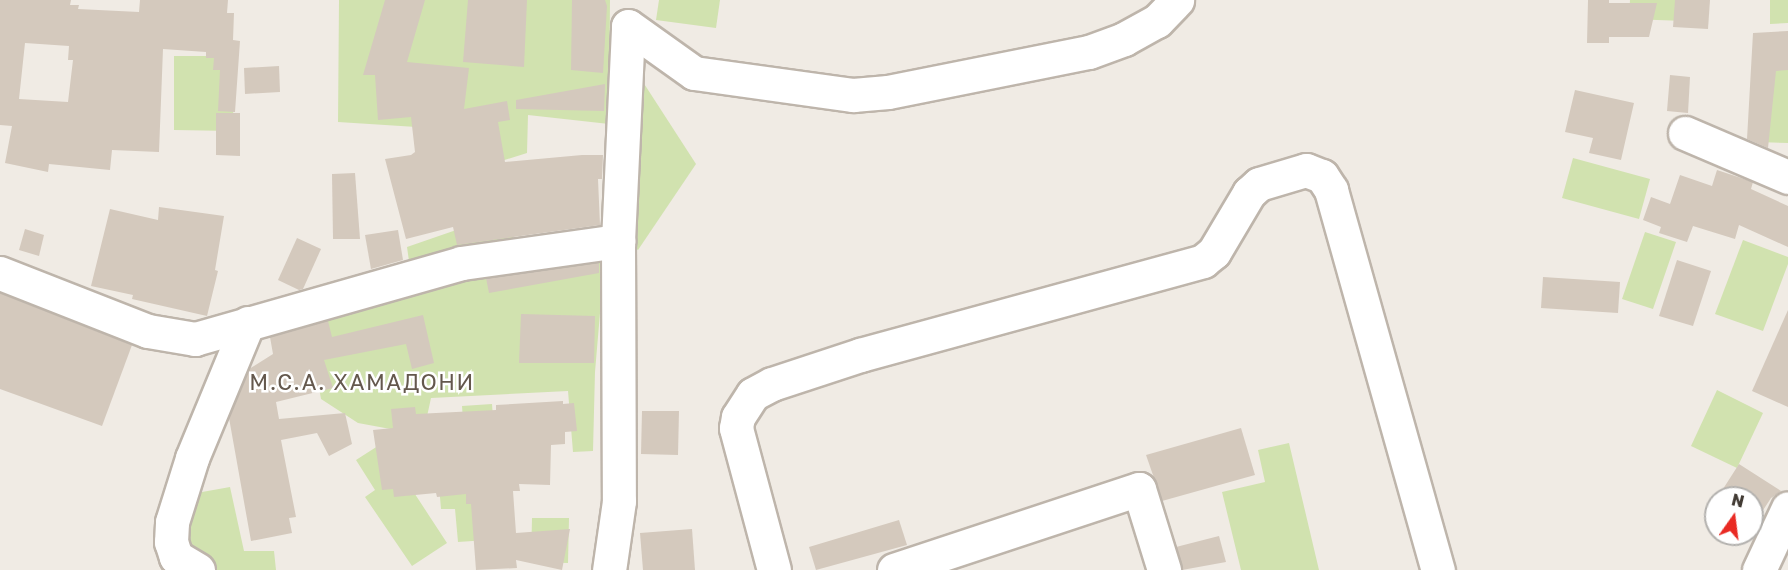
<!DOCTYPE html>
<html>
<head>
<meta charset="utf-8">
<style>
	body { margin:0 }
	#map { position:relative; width:1788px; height:570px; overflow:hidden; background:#f0ebe4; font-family:"Golos Text",sans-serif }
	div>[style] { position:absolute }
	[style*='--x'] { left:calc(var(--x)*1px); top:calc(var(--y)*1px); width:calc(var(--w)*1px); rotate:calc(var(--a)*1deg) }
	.green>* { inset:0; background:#d1e2af }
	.building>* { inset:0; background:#d4c9bd }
	.roads { filter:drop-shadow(2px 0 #beb5ab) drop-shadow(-2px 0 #beb5ab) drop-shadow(0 2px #beb5ab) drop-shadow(0 -2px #beb5ab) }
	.minor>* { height:33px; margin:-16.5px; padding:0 16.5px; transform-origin:16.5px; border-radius:16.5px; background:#fff }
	span { translate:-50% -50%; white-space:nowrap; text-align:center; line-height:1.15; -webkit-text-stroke:5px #fff; paint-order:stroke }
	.quarter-label { font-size:22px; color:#64584d; letter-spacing:1.5px }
	.north { position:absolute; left:1704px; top:486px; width:60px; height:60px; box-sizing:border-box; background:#fff; border:2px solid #b3b1ae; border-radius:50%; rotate:14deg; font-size:16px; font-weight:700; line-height:24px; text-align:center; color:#423b34 }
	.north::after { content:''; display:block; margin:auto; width:21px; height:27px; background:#e92a23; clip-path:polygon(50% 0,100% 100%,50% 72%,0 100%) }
</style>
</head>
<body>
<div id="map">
	<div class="green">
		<i style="clip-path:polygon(339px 0,610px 0,609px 124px,528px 115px,527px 153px,498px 162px,516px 252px,411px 275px,407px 247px,462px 228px,432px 128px,338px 122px)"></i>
		<i style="clip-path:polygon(659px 0,720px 0,716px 28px,656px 20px)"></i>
		<i style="clip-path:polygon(1630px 0,1686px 0,1685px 21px,1629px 19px)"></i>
		<i style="clip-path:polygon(1770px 0,1788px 0,1788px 23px,1770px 24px)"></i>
		<i style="clip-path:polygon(174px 56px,234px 56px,233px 131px,174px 130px)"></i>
		<i style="clip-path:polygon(1762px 61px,1788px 62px,1788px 143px,1758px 142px)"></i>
		<i style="clip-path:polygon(641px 79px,696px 164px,638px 250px,626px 242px)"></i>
		<i style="clip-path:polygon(1573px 158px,1650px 179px,1639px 219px,1562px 198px)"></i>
		<i style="clip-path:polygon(1645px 232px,1676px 242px,1653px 309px,1622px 299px)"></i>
		<i style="clip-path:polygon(1743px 240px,1788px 257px,1788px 264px,1763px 331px,1715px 314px)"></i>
		<i style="clip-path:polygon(605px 254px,595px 372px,593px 451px,573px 452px,568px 391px,431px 398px,423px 435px,358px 423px,321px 399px,306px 313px)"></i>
		<i style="clip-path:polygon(1717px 390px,1763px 413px,1737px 468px,1691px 446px)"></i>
		<i style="clip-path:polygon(492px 404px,502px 539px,458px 542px,455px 509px,441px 509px,435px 437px,464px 435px,462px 406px)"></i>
		<i style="clip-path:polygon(395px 435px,409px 485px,447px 543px,412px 566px,365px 497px,375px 490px,356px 460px)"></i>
		<i style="clip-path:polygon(1289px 443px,1319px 570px,1241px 570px,1222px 492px,1265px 482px,1258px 450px)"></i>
		<i style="clip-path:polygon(230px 487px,244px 551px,274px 551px,276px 570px,212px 570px,182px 551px,191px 494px)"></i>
		<i style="clip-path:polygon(532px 518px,569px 518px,568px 563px,531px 562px)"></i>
	</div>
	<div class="building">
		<i style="clip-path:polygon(evenodd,0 0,71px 0,70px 5px,79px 5px,78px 9px,139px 12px,140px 0,228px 0,227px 13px,234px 13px,233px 40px,240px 41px,235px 112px,218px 111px,220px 70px,213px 70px,214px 58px,206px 58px,206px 52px,163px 49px,159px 152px,112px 150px,110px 170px,49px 164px,48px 172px,5px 163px,12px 126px,0 125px,0 0,25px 43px,69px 46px,68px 60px,73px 60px,68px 102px,19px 99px,25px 43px)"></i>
		<i style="clip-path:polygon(385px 0,425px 0,407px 62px,469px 68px,464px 109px,507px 101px,510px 120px,498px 122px,505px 162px,582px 155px,603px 155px,602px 179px,598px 179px,600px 225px,457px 245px,453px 227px,406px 239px,385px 159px,411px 155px,415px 152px,411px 117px,378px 120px,375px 75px,363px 75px)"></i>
		<i style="clip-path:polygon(468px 0,527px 0,524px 67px,463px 62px)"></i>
		<i style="clip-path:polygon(572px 0,605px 0,607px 6px,603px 73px,571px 70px)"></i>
		<i style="clip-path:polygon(1588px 0,1609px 0,1609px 3px,1657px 3px,1649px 37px,1609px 37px,1609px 43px,1587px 43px)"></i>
		<i style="clip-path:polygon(1675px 0,1710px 0,1708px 29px,1673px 27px)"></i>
		<i style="clip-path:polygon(1788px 31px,1788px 70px,1776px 71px,1768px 148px,1747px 139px,1753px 33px)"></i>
		<i style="clip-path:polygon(279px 66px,280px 92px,245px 94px,244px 68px)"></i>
		<i style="clip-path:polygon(1670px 75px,1690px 77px,1688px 113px,1667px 111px)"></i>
		<i style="clip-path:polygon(605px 84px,604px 111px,516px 109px,516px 100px)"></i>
		<i style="clip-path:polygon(1575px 90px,1634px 103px,1621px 160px,1589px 153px,1593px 138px,1565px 132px)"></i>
		<i style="clip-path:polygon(216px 113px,240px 113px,240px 156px,216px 155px)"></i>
		<i style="clip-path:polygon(1717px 170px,1753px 182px,1751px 189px,1788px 206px,1788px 247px,1739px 225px,1735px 239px,1693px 226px,1687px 242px,1659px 233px,1661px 227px,1643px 220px,1651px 197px,1670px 204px,1680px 175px,1712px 186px)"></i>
		<i style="clip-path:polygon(355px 173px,360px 239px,333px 239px,332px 174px)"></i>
		<i style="clip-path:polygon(159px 207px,224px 216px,215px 270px,218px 271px,207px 316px,132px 299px,133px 295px,91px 286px,110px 209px,158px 220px)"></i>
		<i style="clip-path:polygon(25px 229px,44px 235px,39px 256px,19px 250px)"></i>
		<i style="clip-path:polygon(398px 230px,403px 260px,371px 269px,365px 235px)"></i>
		<i style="clip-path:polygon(297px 238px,321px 249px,303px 289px,299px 290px,278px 280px)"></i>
		<i style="clip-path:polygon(1677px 260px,1711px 271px,1693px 326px,1659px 316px)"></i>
		<i style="clip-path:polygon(599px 263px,599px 273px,489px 293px,486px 278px)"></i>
		<i style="clip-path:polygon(1543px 277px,1620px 282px,1618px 313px,1541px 308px)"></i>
		<i style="clip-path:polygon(0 293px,132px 345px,102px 426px,0 389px)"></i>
		<i style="clip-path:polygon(1788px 310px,1788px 407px,1752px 391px)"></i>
		<i style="clip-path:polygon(521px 314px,595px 316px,594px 363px,519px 363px)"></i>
		<i style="clip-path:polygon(423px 315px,434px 363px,412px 369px,406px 344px,324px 360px,333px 388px,276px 402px,279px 419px,345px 413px,352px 444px,329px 456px,317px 433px,281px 440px,296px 517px,289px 518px,292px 533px,251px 541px,229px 418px,249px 369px,273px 354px,270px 337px,328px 321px,332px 337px)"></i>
		<i style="clip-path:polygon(563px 401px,563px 404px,574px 403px,577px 431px,565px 432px,565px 444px,551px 445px,550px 485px,519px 484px,520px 491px,513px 491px,516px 533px,570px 529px,562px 570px,516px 560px,517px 568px,476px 570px,471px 504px,466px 504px,466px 494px,437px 497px,436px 493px,394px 497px,393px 489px,382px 490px,373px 430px,393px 428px,391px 409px,415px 407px,416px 414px,496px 410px,496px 405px)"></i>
		<i style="clip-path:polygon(642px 411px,679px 411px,678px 455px,641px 454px)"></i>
		<i style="clip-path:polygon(1241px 428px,1255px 475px,1162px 501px,1146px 455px)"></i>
		<i style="clip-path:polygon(1739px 464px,1781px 491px,1771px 498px,1752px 527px,1752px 498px,1738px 498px,1723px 489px)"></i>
		<i style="clip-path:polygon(899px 520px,907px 545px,816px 570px,809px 547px)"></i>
		<i style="clip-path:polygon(692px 529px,695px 570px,643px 570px,640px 533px)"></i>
		<i style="clip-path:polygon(1219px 536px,1226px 562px,1182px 570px,1176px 547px)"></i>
	</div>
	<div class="roads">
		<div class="minor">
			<i style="--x:1685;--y:133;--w:112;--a:23.1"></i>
			<i style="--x:618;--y:241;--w:215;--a:-87.3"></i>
			<i style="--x:628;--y:26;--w:81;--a:35.5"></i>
			<i style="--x:694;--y:73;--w:161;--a:7.9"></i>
			<i style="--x:853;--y:95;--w:35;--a:-5"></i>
			<i style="--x:888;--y:92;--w:205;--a:-11.3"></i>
			<i style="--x:1089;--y:52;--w:37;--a:-20"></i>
			<i style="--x:1124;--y:39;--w:38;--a:-29"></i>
			<i style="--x:1157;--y:21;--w:29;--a:-46"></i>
			<i style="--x:0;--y:273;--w:159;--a:21.4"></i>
			<i style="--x:148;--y:331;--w:48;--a:9.7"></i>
			<i style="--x:195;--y:339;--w:277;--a:-15.9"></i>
			<i style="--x:461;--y:263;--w:159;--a:-8"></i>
			<i style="--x:618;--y:241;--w:260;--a:89.8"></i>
			<i style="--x:619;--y:501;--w:70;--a:98.2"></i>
			<i style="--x:198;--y:570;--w:26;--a:-149"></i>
			<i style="--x:176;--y:557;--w:16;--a:-108"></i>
			<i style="--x:171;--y:542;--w:20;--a:-87"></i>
			<i style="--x:172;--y:522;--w:67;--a:-72.6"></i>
			<i style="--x:192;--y:458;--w:146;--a:-67.5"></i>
			<i style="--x:774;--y:570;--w:147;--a:-105"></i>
			<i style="--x:736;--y:428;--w:11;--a:-80"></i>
			<i style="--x:738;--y:417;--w:27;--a:-57"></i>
			<i style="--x:753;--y:394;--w:21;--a:-28"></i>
			<i style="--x:772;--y:384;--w:93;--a:-18.2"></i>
			<i style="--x:860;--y:355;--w:356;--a:-15.3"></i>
			<i style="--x:1203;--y:261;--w:14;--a:-39"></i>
			<i style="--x:1214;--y:252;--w:69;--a:-59.3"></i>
			<i style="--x:1249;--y:193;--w:13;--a:-42"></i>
			<i style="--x:1259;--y:184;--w:49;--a:-16.6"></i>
			<i style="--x:1306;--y:170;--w:17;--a:21"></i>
			<i style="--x:1322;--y:176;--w:17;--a:57"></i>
			<i style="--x:1331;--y:190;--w:395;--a:74.3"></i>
			<i style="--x:894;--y:570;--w:258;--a:-18.3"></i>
			<i style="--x:1139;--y:489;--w:85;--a:72.8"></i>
			<i style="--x:1759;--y:570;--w:68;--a:-64.9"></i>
		</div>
	</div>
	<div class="quarter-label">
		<span style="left:362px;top:382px">М.С.А. ХАМАДОНИ</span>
	</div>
	<div class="north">N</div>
</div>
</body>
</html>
